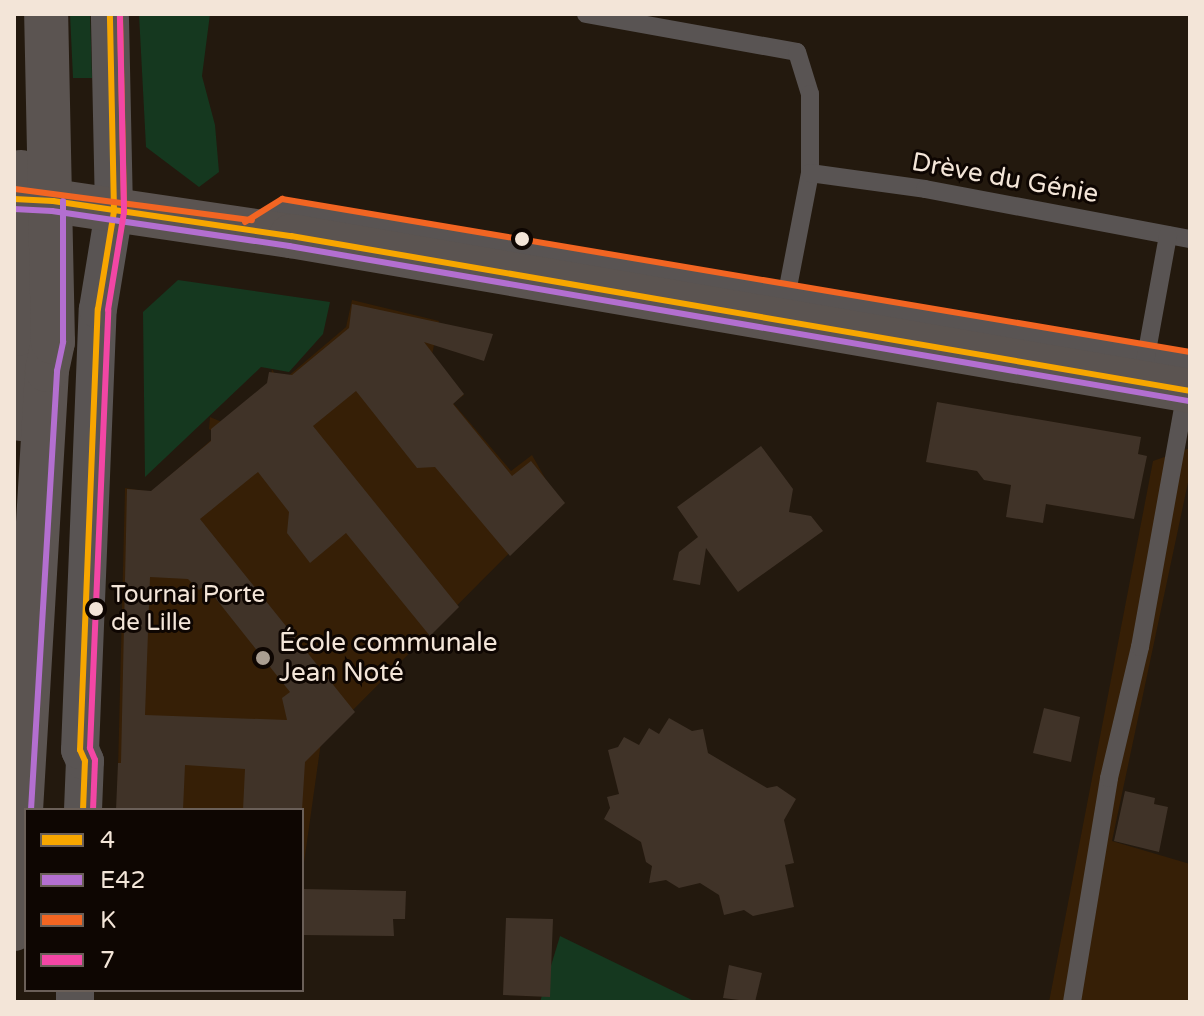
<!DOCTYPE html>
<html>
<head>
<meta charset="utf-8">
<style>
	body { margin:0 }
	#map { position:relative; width:1204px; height:1016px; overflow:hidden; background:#23190e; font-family:"Varela Round",sans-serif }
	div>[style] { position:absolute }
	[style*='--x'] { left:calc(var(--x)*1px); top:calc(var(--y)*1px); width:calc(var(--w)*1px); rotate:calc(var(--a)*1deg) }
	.built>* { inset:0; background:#361f06 }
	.green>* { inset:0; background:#15381f }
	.building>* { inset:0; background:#403328 }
	.lane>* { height:18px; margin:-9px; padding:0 9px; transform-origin:9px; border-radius:9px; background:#595453 }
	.street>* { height:38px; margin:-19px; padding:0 19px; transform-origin:19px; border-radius:19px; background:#595453 }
	.primary>* { height:44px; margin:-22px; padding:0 22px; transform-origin:22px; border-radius:22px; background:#5b5451 }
	.bus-1>* { height:6px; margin:-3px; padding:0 3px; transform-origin:3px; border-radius:3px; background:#f7a600 }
	.bus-2>* { height:6px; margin:-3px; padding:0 3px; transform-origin:3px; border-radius:3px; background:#b36fd0 }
	.bus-3>* { height:6px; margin:-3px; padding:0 3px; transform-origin:3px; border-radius:3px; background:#f26522 }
	.bus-4>* { height:6px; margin:-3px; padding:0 3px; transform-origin:3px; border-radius:3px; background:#f346a5 }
	.dots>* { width:22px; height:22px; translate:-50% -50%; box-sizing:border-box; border:4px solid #0e0602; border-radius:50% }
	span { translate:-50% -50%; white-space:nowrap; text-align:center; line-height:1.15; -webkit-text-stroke:6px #0e0602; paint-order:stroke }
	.bus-label { font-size:24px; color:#f3e5d8 }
	.left { translate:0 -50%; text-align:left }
	.street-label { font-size:26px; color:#f3e5d8 }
	.poi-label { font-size:26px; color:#f3e5d8 }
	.frame { position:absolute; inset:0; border:16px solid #f3e5d8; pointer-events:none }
	.legend { position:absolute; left:24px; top:808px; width:280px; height:184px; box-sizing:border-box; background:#0e0602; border:2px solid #6a5f58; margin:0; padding:10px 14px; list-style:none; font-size:24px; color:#f3e5d8 }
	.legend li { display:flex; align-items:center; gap:16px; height:40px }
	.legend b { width:40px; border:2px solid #6a5f58 }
</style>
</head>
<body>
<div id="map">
	<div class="built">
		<i style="clip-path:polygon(352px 300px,439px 321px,426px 384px,450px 382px,464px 395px,453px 403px,511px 471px,532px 455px,559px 503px,321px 742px,302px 877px,302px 810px,117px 810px,125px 488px,151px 492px,217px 435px,209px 429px,210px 417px,222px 422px,270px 382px,272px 369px,280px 383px,346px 327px)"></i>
		<i style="clip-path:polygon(1190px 448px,1190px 473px,1112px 841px,1190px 864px,1190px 1002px,1049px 1002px,1153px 461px)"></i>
	</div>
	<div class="green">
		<i style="clip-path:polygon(70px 14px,90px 14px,92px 78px,73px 78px)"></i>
		<i style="clip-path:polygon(139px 14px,210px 14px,202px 76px,215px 125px,219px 172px,199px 187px,146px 147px)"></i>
		<i style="clip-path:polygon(178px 280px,330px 302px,323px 334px,289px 372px,261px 367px,145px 477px,143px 312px)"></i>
		<i style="clip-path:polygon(560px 936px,696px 1002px,540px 1002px)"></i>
	</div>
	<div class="building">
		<i style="clip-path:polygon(evenodd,352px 304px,493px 334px,484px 361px,424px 342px,464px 394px,453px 404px,512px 476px,531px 461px,565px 503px,510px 556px,435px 467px,417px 468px,356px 391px,313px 426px,459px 607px,430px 636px,346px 533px,310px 563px,287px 533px,289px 512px,258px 472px,200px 519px,355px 712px,305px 762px,302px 810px,243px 810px,245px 769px,185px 765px,183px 810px,116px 810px,118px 763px,121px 763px,127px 489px,151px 491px,211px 441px,211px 429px,267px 383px,269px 372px,292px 375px,349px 328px,352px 304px,150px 577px,188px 579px,199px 590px,205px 585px,290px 692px,282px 698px,287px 720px,145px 715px,150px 577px)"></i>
		<i style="clip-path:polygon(937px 402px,1141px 437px,1138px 454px,1147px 456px,1134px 519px,1046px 504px,1043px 523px,1006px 517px,1011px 485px,984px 480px,977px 471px,926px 462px)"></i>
		<i style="clip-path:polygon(761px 446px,793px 489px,789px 512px,811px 516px,823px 531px,738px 592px,706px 548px,700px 585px,673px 580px,679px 552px,698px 537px,677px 507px)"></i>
		<i style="clip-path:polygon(1044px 708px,1080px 717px,1071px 762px,1033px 753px)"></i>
		<i style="clip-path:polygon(669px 718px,692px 731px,703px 729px,708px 753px,767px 788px,777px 786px,796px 799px,784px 820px,794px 863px,785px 865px,794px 907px,753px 916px,744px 910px,724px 915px,719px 895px,700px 883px,679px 888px,666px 880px,649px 883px,652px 866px,646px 862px,641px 842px,604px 819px,610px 808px,607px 797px,619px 794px,608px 750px,618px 747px,624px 737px,639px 745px,649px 728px,659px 734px)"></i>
		<i style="clip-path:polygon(1125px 791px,1155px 798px,1154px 804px,1168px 807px,1159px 852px,1114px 841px)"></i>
		<i style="clip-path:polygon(302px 889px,406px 891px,405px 919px,393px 919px,394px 936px,302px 935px)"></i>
		<i style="clip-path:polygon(506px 918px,553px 919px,550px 997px,503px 995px)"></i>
		<i style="clip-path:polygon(729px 965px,762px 973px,755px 1002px,723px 998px)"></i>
	</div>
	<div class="lane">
		<i style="--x:586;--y:14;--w:214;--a:10.2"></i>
		<i style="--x:797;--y:52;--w:44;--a:72.8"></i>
		<i style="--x:810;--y:94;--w:79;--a:90"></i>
		<i style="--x:810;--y:173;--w:132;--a:100.9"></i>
		<i style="--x:810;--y:173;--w:116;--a:7.9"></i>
		<i style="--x:925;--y:189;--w:270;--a:10.7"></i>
		<i style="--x:259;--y:224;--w:26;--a:-36"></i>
		<i style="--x:280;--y:209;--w:923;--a:9.54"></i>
		<i style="--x:1145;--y:362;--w:129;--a:-79.7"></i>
		<i style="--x:1072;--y:1002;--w:227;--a:-80.6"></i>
		<i style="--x:1109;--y:778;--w:135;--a:-76.7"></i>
		<i style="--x:1140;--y:647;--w:260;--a:-79.8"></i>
	</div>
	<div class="street">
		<i style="--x:83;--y:810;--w:49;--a:-87.7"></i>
		<i style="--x:85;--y:761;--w:12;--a:-114"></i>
		<i style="--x:80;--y:750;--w:441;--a:-87.7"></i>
		<i style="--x:98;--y:309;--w:99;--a:-80.7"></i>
		<i style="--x:114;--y:211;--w:197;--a:-91.2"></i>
		<i style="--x:75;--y:1002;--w:12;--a:-90"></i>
	</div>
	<div class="primary">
		<i style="--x:14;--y:199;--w:39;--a:3"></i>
		<i style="--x:53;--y:201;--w:241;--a:8.4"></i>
		<i style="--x:291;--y:236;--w:912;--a:9.78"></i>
		<i style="--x:20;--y:419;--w:85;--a:-92"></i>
		<i style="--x:17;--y:334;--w:162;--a:-88.6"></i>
		<i style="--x:14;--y:929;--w:560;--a:-86.62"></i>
		<i style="--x:47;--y:370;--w:29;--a:-78"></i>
		<i style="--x:53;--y:342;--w:328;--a:-91.2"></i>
	</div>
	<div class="bus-1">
		<i style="--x:14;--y:199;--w:39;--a:3"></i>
		<i style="--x:53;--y:201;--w:241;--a:8.4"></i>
		<i style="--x:291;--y:236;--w:912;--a:9.78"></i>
		<i style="--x:83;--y:810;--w:49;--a:-87.7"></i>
		<i style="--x:85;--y:761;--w:12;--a:-114"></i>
		<i style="--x:80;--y:750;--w:441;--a:-87.7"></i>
		<i style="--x:98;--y:309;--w:99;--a:-80.7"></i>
		<i style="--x:114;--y:211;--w:197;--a:-91.2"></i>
	</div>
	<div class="bus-2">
		<i style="--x:14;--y:209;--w:38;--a:3"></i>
		<i style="--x:52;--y:211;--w:240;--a:8.4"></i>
		<i style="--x:289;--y:246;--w:912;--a:9.78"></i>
		<i style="--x:31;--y:810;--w:440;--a:-86.6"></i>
		<i style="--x:57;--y:371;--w:30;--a:-78"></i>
		<i style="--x:63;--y:342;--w:141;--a:-90"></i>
	</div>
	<div class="bus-3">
		<i style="--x:120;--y:14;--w:197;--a:88.8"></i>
		<i style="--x:15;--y:189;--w:239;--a:7.5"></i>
		<i style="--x:245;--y:222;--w:44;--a:-31.9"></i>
		<i style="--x:282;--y:199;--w:921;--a:9.56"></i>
	</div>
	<div class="bus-4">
		<i style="--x:93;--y:810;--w:50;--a:-87.7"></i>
		<i style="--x:95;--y:760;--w:13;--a:-113"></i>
		<i style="--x:90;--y:748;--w:438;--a:-87.6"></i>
		<i style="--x:108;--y:310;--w:99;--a:-80.7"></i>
		<i style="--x:124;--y:212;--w:198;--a:-91.2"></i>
	</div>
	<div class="dots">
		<i style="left:522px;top:239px;background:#f3e5d8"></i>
		<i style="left:96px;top:609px;background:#f3e5d8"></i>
		<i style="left:263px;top:658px;background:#aa9e91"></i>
	</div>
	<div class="bus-label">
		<span class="left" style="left:111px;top:609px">Tournai Porte<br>de Lille</span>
	</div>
	<div class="street-label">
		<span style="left:1005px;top:178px;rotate:10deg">Drève du Génie</span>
	</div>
	<div class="poi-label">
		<span class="left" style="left:279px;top:658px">École communale<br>Jean Noté</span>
	</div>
	<div class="frame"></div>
	<ul class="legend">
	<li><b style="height:10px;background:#f7a600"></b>4</li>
	<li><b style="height:10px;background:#b36fd0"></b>E42</li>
	<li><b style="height:10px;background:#f26522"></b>K</li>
	<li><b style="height:10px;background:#f346a5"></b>7</li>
	</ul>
</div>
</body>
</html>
